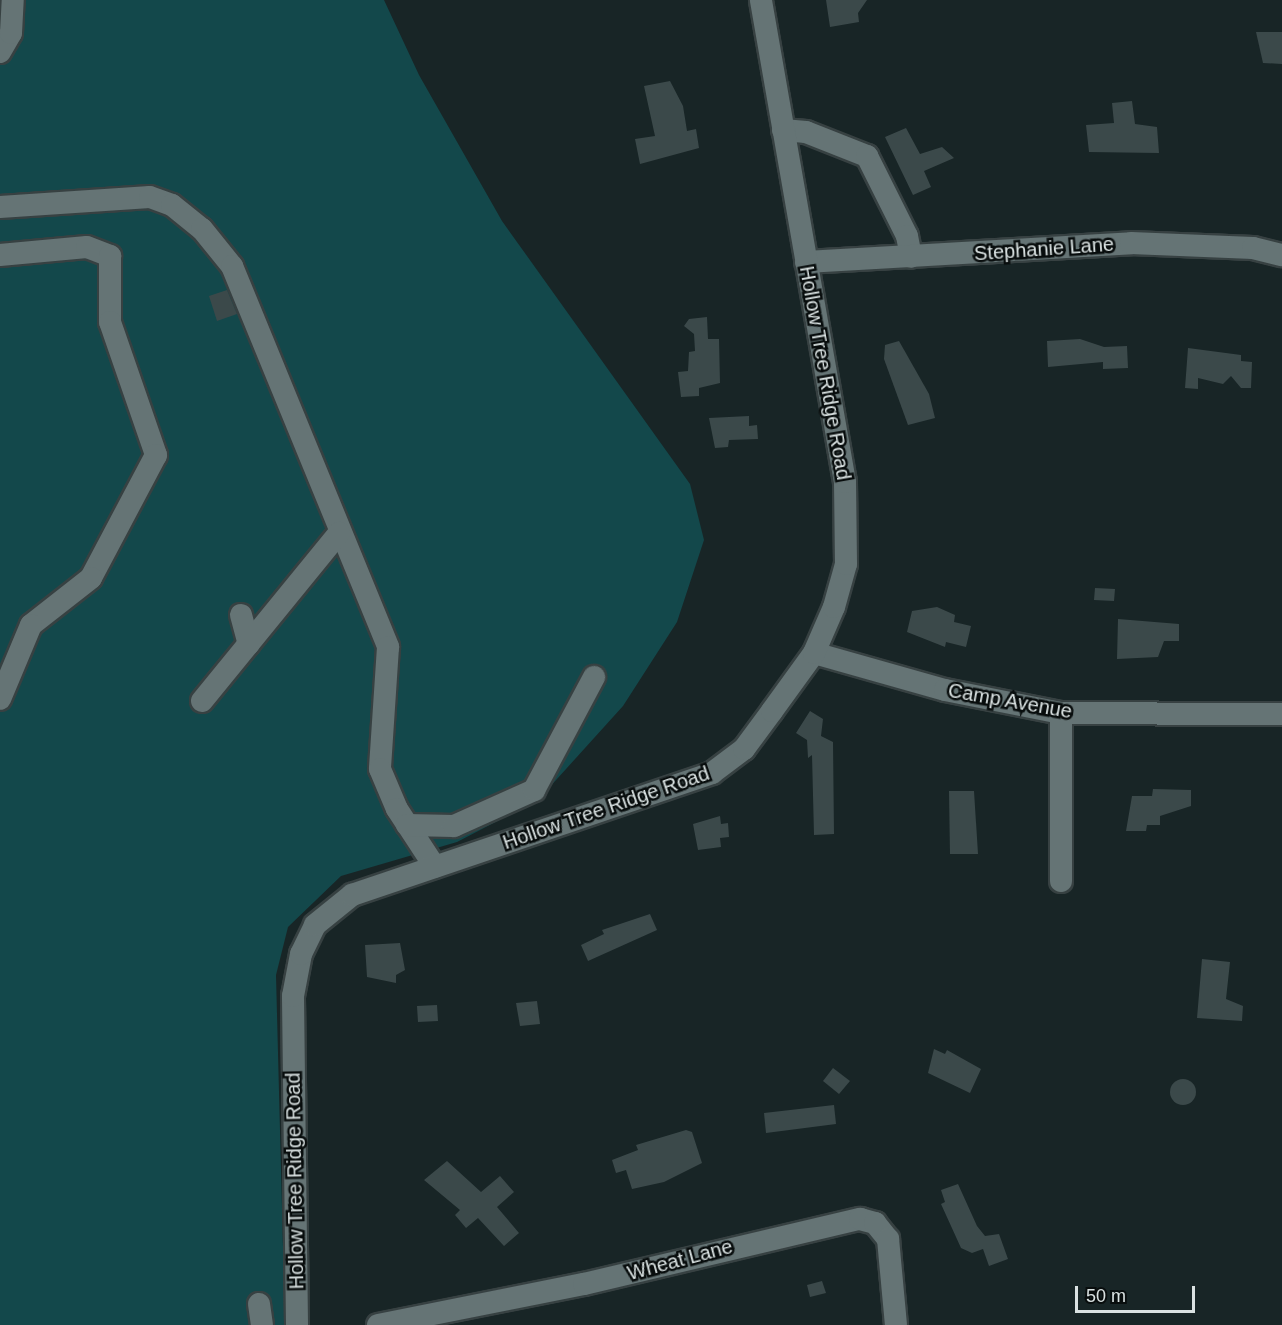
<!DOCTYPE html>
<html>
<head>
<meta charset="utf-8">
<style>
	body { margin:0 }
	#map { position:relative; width:1282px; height:1325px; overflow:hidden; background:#182526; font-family:Helvetica,sans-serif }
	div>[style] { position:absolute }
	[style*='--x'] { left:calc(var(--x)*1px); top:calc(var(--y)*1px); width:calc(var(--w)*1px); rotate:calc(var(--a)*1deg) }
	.green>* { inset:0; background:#13484b }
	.building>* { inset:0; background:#3b494a }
	.round { border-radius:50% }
	.roads { filter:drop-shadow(2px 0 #374142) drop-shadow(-2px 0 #374142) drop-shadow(0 2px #374142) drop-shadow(0 -2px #374142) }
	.minor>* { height:22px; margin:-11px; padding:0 11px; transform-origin:11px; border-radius:11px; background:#657475 }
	span { translate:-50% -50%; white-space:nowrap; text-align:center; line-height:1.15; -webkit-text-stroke:5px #080d0d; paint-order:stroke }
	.street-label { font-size:20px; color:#dae2e2 }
	.scale { position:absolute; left:1075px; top:1286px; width:120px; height:27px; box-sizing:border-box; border:3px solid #dae2e2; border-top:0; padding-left:8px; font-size:18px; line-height:21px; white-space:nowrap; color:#dae2e2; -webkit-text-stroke:4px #080d0d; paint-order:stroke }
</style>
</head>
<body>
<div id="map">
	<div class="green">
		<i style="clip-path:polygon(0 0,384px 0,419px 75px,502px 221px,690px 484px,704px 540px,677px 622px,623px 706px,538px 800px,457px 842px,341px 876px,288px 927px,276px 975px,285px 1325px,0 1325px)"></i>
	</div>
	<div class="building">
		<i style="clip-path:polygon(826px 0,867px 0,858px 13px,859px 22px,830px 27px)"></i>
		<i style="clip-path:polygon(1256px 32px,1282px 32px,1282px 64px,1263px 63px)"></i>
		<i style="clip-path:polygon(670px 81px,683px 106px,687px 131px,696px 129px,699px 148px,640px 164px,635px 139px,655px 136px,644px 86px)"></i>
		<i style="clip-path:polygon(1132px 101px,1135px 124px,1157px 127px,1159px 153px,1089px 152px,1086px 125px,1114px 123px,1112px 103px)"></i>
		<i style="clip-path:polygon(906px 128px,920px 154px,942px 147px,954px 158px,924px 171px,931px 187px,913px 195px,885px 137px)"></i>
		<i style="clip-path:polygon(227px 290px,237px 314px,217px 321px,209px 296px)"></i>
		<i style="clip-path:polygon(707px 317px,708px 339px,719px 339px,720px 383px,699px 388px,699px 396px,681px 397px,678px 372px,688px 371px,689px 352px,695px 351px,694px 334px,684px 326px,689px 319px)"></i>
		<i style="clip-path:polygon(1080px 339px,1104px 347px,1127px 346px,1128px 368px,1103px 369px,1103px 362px,1048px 367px,1047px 341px)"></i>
		<i style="clip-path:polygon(899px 341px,929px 394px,935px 418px,908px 425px,884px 359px,885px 345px)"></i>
		<i style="clip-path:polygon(1188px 348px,1241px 355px,1241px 361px,1252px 362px,1251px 388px,1241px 388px,1231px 376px,1223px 384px,1198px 378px,1198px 389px,1185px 388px)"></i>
		<i style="clip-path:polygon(749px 416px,749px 426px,757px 425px,758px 439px,729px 440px,728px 447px,715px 448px,709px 418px)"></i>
		<i style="clip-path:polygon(1095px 588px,1115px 589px,1114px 601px,1094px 600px)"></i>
		<i style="clip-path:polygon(937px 607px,955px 615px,954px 622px,971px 626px,966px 647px,946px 642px,945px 647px,907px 632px,912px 611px)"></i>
		<i style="clip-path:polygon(1118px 619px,1179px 624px,1179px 641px,1164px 641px,1158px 657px,1117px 659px)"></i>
		<i style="clip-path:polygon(810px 711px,823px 719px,821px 736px,833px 742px,834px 834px,814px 835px,812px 755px,808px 758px,807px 740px,796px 733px)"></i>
		<i style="clip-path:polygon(1153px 789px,1191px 790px,1191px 806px,1160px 816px,1160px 825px,1147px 825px,1146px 831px,1126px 831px,1132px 796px,1152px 796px)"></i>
		<i style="clip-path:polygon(949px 791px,974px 791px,978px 854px,950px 854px)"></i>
		<i style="clip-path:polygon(720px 816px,721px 824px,728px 823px,729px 837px,720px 838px,721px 847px,698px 850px,693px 824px)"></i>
		<i style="clip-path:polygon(650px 914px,657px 930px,588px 961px,581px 945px,604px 934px,602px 930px)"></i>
		<i style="clip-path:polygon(400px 943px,405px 970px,396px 975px,396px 983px,367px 977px,365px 945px)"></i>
		<i style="clip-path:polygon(1202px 959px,1230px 962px,1226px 999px,1243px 1006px,1242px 1021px,1197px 1018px)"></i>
		<i style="clip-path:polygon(537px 1001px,540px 1024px,520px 1026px,516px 1003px)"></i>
		<i style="clip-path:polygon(437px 1005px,438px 1021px,418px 1022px,417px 1006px)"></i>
		<i style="clip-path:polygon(934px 1049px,945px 1054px,947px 1050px,981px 1069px,970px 1093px,928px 1073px)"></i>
		<i style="clip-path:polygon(833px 1068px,850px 1081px,839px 1094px,823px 1081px)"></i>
		<i class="round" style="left:1170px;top:1079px;width:26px;height:26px"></i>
		<i style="clip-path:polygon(834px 1105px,836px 1124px,766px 1133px,764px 1113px)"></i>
		<i style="clip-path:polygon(686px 1130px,692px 1132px,702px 1163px,664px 1182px,632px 1189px,626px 1170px,616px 1173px,612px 1160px,638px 1150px,636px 1145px)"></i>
		<i style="clip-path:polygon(447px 1161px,481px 1192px,500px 1176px,514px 1192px,497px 1207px,519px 1233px,504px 1246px,478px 1218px,466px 1228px,455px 1215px,460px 1210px,424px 1180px)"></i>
		<i style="clip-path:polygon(958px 1184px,977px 1226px,985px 1236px,999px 1234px,1008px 1259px,989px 1266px,983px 1249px,972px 1253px,961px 1248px,941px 1204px,945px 1202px,941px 1190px)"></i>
		<i style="clip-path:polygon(822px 1281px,826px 1293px,810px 1297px,807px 1285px)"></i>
	</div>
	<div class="roads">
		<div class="minor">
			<i style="--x:0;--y:52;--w:22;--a:-60"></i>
			<i style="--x:11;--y:33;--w:33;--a:-87"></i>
			<i style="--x:783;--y:130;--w:23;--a:5"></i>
			<i style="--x:806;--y:132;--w:66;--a:21.5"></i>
			<i style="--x:867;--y:156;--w:89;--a:63.4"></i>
			<i style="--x:907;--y:236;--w:21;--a:79"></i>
			<i style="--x:0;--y:207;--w:150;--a:-3.8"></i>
			<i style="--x:150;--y:197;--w:23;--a:20"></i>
			<i style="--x:172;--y:205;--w:38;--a:39"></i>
			<i style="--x:202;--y:229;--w:48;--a:51"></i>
			<i style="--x:232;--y:266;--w:412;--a:67.7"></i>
			<i style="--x:388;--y:647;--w:122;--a:93.8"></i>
			<i style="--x:380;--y:769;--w:43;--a:67"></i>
			<i style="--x:397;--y:809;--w:69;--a:56.8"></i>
			<i style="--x:0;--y:255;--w:87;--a:-5.3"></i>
			<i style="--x:87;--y:247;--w:25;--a:21"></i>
			<i style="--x:110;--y:256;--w:66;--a:90"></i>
			<i style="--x:110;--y:322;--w:141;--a:70.9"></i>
			<i style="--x:156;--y:455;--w:139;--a:117.9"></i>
			<i style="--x:91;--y:578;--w:76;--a:141.9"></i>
			<i style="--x:31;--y:625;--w:80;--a:112.7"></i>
			<i style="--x:806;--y:262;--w:326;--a:-3.3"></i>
			<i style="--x:1131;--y:243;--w:122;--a:2.3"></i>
			<i style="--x:1253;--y:248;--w:30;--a:14"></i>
			<i style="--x:241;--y:615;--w:30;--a:75"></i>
			<i style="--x:814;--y:653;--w:136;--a:15.8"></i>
			<i style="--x:945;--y:690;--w:118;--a:11.2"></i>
			<i style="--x:1061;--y:713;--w:221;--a:0.3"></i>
			<i style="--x:202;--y:701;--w:217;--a:-50.8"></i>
			<i style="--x:1061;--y:713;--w:168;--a:90"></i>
			<i style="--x:407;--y:825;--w:47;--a:1.2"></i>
			<i style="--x:454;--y:826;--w:88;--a:-24.2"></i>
			<i style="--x:534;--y:790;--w:128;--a:-62"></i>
			<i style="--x:259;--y:1304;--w:21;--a:82"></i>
			<i style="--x:297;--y:1325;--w:329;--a:-90.7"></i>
			<i style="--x:293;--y:996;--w:43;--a:-79.2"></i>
			<i style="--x:301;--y:954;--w:32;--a:-64"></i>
			<i style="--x:315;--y:925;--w:48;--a:-39"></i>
			<i style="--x:352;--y:895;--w:380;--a:-18.7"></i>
			<i style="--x:712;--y:773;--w:40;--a:-37"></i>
			<i style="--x:744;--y:749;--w:47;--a:-53.6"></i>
			<i style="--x:772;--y:711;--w:72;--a:-54.1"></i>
			<i style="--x:814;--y:653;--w:50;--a:-66.5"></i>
			<i style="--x:834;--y:607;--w:45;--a:-74.4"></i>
			<i style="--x:846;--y:564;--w:82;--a:-90.7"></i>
			<i style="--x:845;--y:482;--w:489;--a:-99.9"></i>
			<i style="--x:378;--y:1325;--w:210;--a:-11.3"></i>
			<i style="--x:584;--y:1284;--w:284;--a:-13.3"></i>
			<i style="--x:860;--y:1219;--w:16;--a:15"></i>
			<i style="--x:875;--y:1223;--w:21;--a:51"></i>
			<i style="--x:888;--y:1239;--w:86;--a:84.7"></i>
		</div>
	</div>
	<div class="street-label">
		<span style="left:1044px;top:249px;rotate:-4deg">Stephanie Lane</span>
		<span style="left:825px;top:373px;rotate:80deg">Hollow Tree Ridge Road</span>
		<span style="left:1010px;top:701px;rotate:10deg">Camp Avenue</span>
		<span style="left:606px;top:808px;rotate:-19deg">Hollow Tree Ridge Road</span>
		<span style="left:295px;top:1181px;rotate:-91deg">Hollow Tree Ridge Road</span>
		<span style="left:680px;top:1260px;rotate:-15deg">Wheat Lane</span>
	</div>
	<div class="scale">50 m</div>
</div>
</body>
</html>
